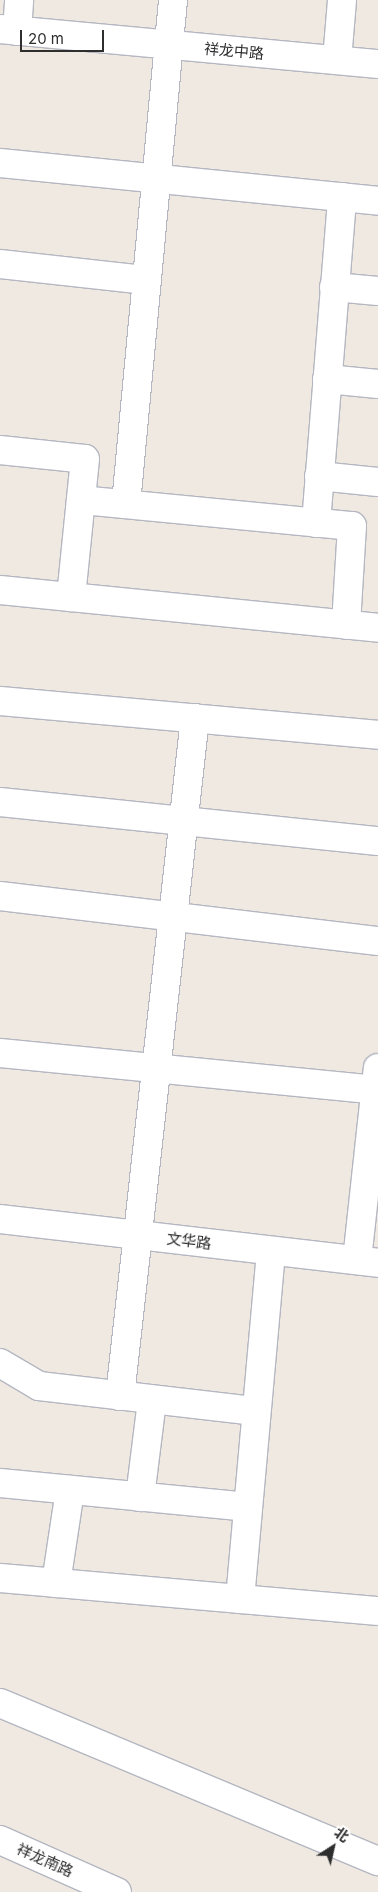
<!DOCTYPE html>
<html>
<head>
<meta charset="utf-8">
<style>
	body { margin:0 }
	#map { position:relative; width:378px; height:1892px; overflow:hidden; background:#efe9e1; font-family:Inter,"Noto Sans SC",sans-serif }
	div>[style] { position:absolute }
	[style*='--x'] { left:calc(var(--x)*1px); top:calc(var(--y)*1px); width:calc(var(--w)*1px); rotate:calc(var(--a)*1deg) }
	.roads { filter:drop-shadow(1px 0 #b4b7c1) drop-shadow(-1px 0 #b4b7c1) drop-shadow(0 1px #b4b7c1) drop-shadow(0 -1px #b4b7c1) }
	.minor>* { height:28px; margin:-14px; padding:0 14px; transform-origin:14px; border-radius:14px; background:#fff }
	span { translate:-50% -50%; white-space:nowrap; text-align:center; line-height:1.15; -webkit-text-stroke:4px #fff; paint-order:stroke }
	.street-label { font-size:15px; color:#2e2e2e }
	.north { position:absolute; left:308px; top:1822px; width:50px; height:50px; -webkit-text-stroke:4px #fff; paint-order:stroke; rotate:35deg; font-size:14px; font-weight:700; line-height:20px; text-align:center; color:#2e2e2e }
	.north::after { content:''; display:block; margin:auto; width:18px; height:22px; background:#2e2e2e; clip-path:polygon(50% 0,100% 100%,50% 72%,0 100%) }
	.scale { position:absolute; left:20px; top:30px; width:84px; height:22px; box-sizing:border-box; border:2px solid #2e2e2e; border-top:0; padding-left:6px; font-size:15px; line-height:18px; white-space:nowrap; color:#2e2e2e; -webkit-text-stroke:4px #fff; paint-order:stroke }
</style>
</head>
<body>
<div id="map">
	<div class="roads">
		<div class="minor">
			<i style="--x:0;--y:29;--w:380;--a:5.3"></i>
			<i style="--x:17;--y:31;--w:31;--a:-86"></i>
			<i style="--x:337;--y:60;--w:60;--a:-85.2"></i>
			<i style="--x:0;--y:163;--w:380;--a:5.7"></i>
			<i style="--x:0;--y:264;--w:147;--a:6.3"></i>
			<i style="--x:334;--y:287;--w:44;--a:5.2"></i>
			<i style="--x:327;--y:379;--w:51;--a:5.6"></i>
			<i style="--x:0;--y:450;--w:85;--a:6"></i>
			<i style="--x:85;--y:459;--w:139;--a:95.8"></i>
			<i style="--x:319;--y:476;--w:59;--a:5.8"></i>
			<i style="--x:81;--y:500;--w:272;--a:5.5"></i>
			<i style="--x:352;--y:526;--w:99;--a:93.5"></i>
			<i style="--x:126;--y:504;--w:506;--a:-84.67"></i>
			<i style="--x:316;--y:523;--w:327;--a:-85.4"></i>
			<i style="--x:0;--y:590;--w:380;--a:5.7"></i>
			<i style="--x:0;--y:701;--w:380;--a:5.1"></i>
			<i style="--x:0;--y:802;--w:380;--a:5.9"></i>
			<i style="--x:0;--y:896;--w:381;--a:6.8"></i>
			<i style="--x:0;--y:1053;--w:378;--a:5.6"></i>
			<i style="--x:0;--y:1219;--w:381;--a:6.6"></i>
			<i style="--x:357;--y:1260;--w:193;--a:-83.8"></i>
			<i style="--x:0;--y:1363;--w:45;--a:30.5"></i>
			<i style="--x:39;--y:1386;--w:218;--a:6.6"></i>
			<i style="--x:120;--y:1396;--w:682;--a:-83.69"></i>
			<i style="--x:0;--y:1483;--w:249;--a:5.5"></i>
			<i style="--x:140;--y:1497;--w:98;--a:-82.9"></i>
			<i style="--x:0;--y:1578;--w:379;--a:5"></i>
			<i style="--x:56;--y:1583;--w:94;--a:-81.4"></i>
			<i style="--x:240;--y:1599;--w:349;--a:-84.9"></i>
			<i style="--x:0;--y:1703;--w:410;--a:22.7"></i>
			<i style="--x:0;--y:1840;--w:128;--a:24"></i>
		</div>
	</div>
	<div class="street-label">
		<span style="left:234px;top:51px;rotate:5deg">祥龙中路</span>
		<span style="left:189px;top:1241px;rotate:7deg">文华路</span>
		<span style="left:45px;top:1860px;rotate:24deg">祥龙南路</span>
	</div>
	<div class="north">北</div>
	<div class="scale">20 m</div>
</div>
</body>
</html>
